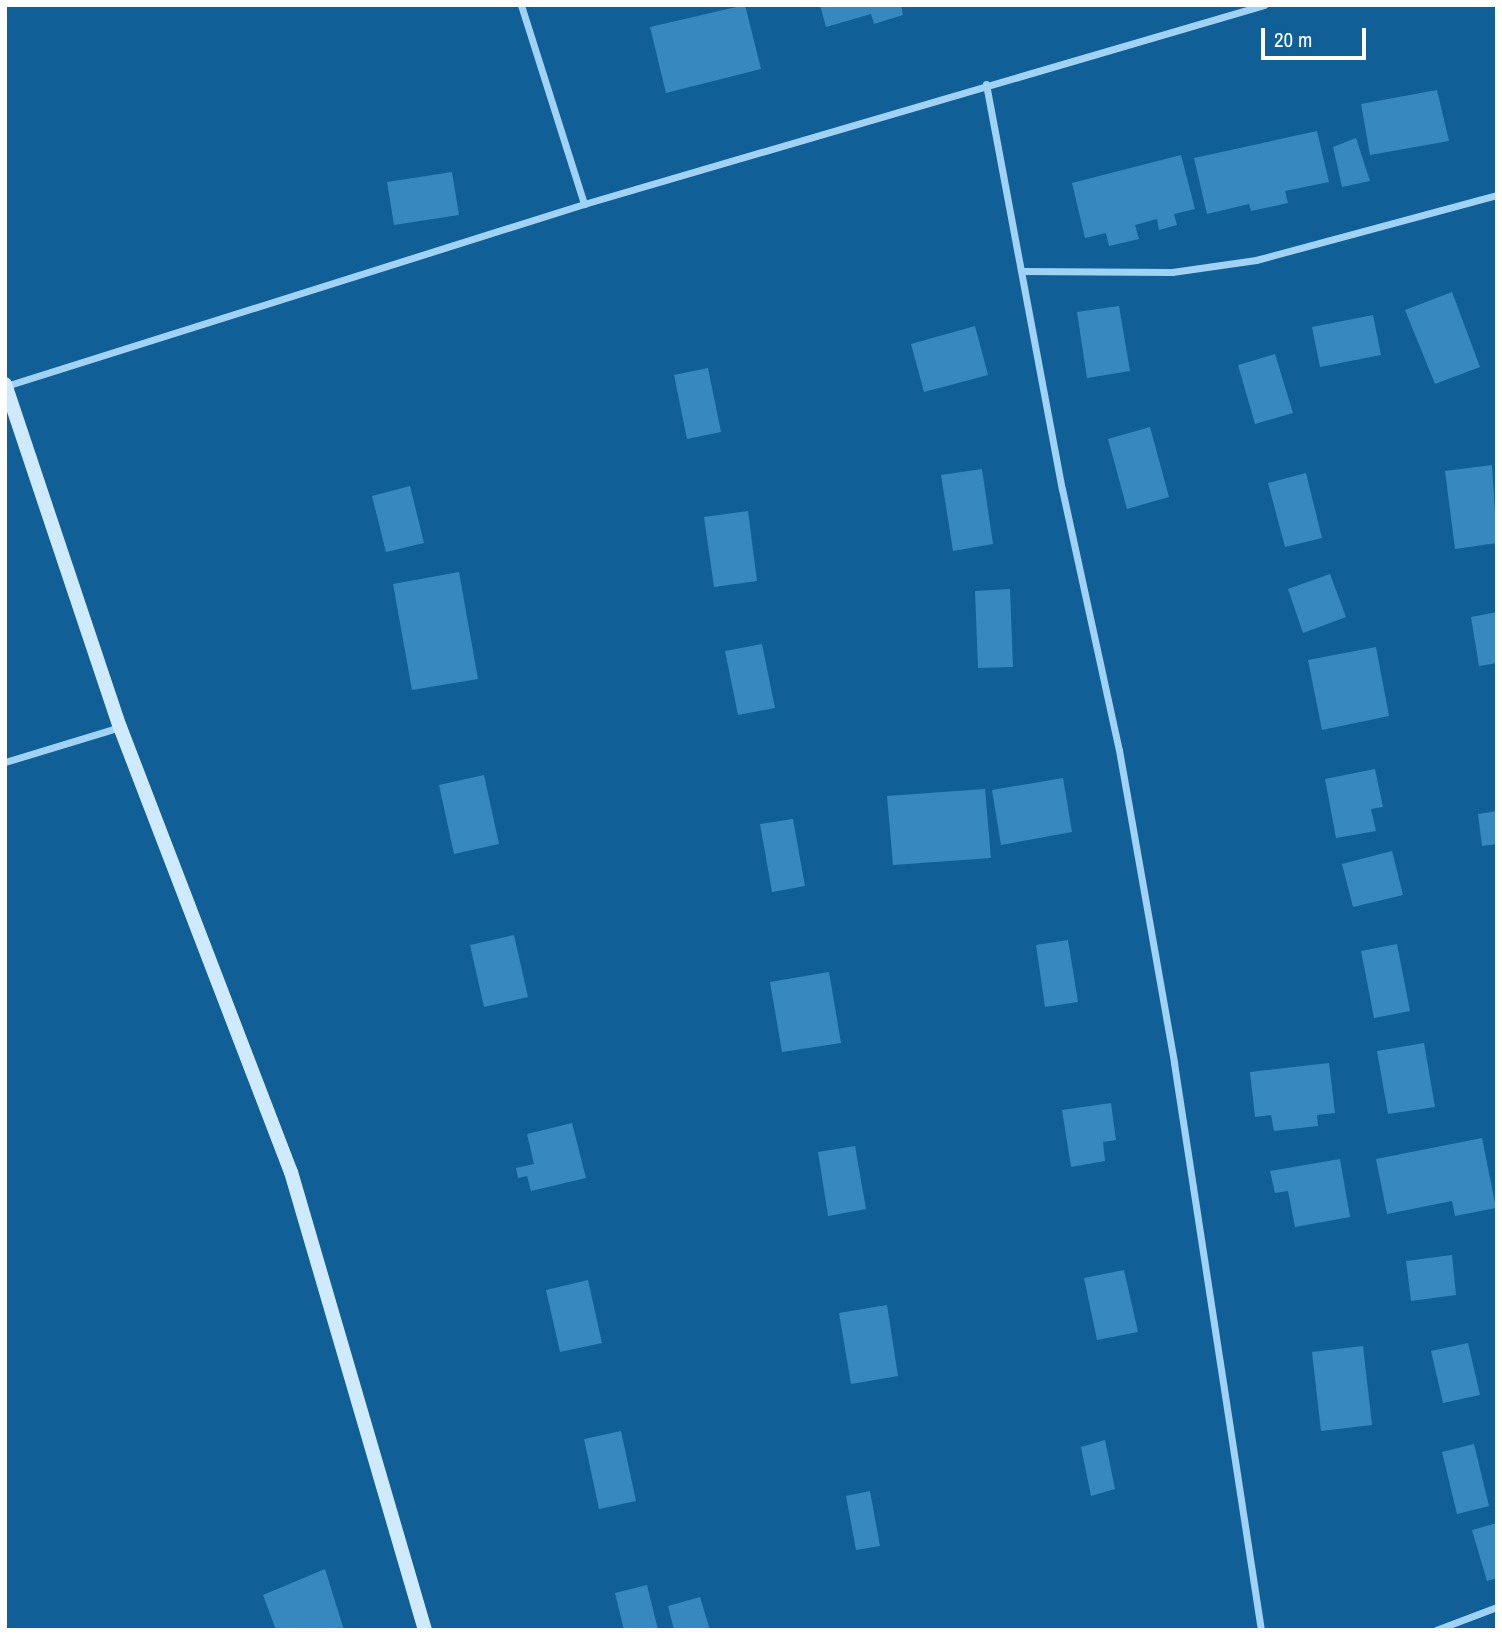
<!DOCTYPE html>
<html>
<head>
<meta charset="utf-8">
<style>
	body { margin:0 }
	#map { position:relative; width:1502px; height:1635px; overflow:hidden; background:#105f97; font-family:"Archivo Narrow",sans-serif }
	div>[style] { position:absolute }
	[style*='--x'] { left:calc(var(--x)*1px); top:calc(var(--y)*1px); width:calc(var(--w)*1px); rotate:calc(var(--a)*1deg) }
	.building>* { inset:0; background:#3888c0 }
	.minor>* { height:7px; margin:-3.5px; padding:0 3.5px; transform-origin:3.5px; border-radius:3.5px; background:#9fd2f4 }
	.secondary>* { height:14px; margin:-7px; padding:0 7px; transform-origin:7px; border-radius:7px; background:#cfeafd }
	span { translate:-50% -50%; white-space:nowrap; text-align:center; line-height:1.15; -webkit-text-stroke:5px #105f97; paint-order:stroke }
	.frame { position:absolute; inset:0; border:7px solid #fff; pointer-events:none }
	.scale { position:absolute; left:1261px; top:28px; width:105px; height:32px; box-sizing:border-box; border:4px solid #fff; border-top:0; padding-left:9px; font-size:21px; line-height:24px; white-space:nowrap; color:#fff; -webkit-text-stroke:5px #105f97; paint-order:stroke }
</style>
</head>
<body>
<div id="map">
	<div class="building">
		<i style="clip-path:polygon(745px 5px,761px 69px,666px 93px,650px 27px)"></i>
		<i style="clip-path:polygon(820px 5px,901px 5px,903px 15px,874px 24px,871px 14px,826px 27px)"></i>
		<i style="clip-path:polygon(1437px 90px,1449px 141px,1370px 155px,1361px 104px)"></i>
		<i style="clip-path:polygon(1317px 131px,1329px 182px,1285px 191px,1288px 203px,1251px 211px,1249px 204px,1207px 214px,1194px 158px)"></i>
		<i style="clip-path:polygon(1356px 138px,1370px 181px,1342px 187px,1333px 147px)"></i>
		<i style="clip-path:polygon(1181px 155px,1195px 209px,1174px 214px,1177px 225px,1159px 230px,1157px 219px,1135px 225px,1139px 239px,1109px 246px,1106px 233px,1085px 238px,1072px 183px)"></i>
		<i style="clip-path:polygon(452px 172px,459px 215px,394px 225px,387px 182px)"></i>
		<i style="clip-path:polygon(1452px 292px,1480px 367px,1435px 384px,1405px 310px)"></i>
		<i style="clip-path:polygon(1119px 306px,1130px 371px,1087px 378px,1077px 312px)"></i>
		<i style="clip-path:polygon(1373px 315px,1381px 355px,1320px 367px,1312px 327px)"></i>
		<i style="clip-path:polygon(975px 326px,988px 375px,924px 392px,911px 344px)"></i>
		<i style="clip-path:polygon(1275px 354px,1293px 413px,1255px 424px,1238px 365px)"></i>
		<i style="clip-path:polygon(708px 368px,721px 432px,687px 439px,674px 375px)"></i>
		<i style="clip-path:polygon(1150px 427px,1169px 497px,1127px 509px,1108px 439px)"></i>
		<i style="clip-path:polygon(1492px 465px,1497px 543px,1455px 549px,1445px 471px)"></i>
		<i style="clip-path:polygon(982px 469px,993px 544px,953px 551px,941px 475px)"></i>
		<i style="clip-path:polygon(1306px 473px,1322px 538px,1285px 547px,1268px 483px)"></i>
		<i style="clip-path:polygon(410px 486px,424px 543px,386px 552px,372px 496px)"></i>
		<i style="clip-path:polygon(748px 511px,757px 581px,714px 587px,704px 517px)"></i>
		<i style="clip-path:polygon(459px 572px,478px 679px,412px 690px,393px 584px)"></i>
		<i style="clip-path:polygon(1330px 574px,1346px 617px,1303px 633px,1288px 589px)"></i>
		<i style="clip-path:polygon(1010px 589px,1013px 667px,978px 668px,975px 591px)"></i>
		<i style="clip-path:polygon(1497px 612px,1497px 663px,1479px 666px,1471px 617px)"></i>
		<i style="clip-path:polygon(762px 644px,775px 708px,738px 715px,725px 651px)"></i>
		<i style="clip-path:polygon(1376px 647px,1389px 716px,1322px 730px,1308px 660px)"></i>
		<i style="clip-path:polygon(1375px 769px,1383px 807px,1371px 809px,1376px 831px,1336px 838px,1325px 779px)"></i>
		<i style="clip-path:polygon(484px 775px,499px 844px,454px 854px,439px 785px)"></i>
		<i style="clip-path:polygon(1063px 778px,1072px 832px,1001px 845px,992px 790px)"></i>
		<i style="clip-path:polygon(985px 789px,991px 858px,893px 865px,887px 796px)"></i>
		<i style="clip-path:polygon(1497px 811px,1497px 844px,1482px 846px,1478px 814px)"></i>
		<i style="clip-path:polygon(793px 819px,805px 886px,772px 892px,760px 824px)"></i>
		<i style="clip-path:polygon(1392px 851px,1403px 895px,1353px 907px,1342px 864px)"></i>
		<i style="clip-path:polygon(514px 935px,528px 997px,484px 1007px,470px 945px)"></i>
		<i style="clip-path:polygon(1068px 940px,1078px 1002px,1045px 1007px,1036px 945px)"></i>
		<i style="clip-path:polygon(1397px 944px,1410px 1011px,1374px 1018px,1361px 951px)"></i>
		<i style="clip-path:polygon(829px 972px,841px 1043px,782px 1052px,770px 982px)"></i>
		<i style="clip-path:polygon(1424px 1043px,1435px 1107px,1388px 1114px,1377px 1051px)"></i>
		<i style="clip-path:polygon(1329px 1063px,1335px 1113px,1317px 1115px,1318px 1126px,1274px 1131px,1271px 1115px,1255px 1117px,1250px 1072px)"></i>
		<i style="clip-path:polygon(1111px 1103px,1116px 1140px,1103px 1142px,1105px 1161px,1071px 1167px,1062px 1110px)"></i>
		<i style="clip-path:polygon(572px 1123px,586px 1178px,531px 1191px,527px 1176px,518px 1178px,516px 1168px,534px 1164px,527px 1134px)"></i>
		<i style="clip-path:polygon(1482px 1138px,1496px 1208px,1455px 1216px,1452px 1201px,1387px 1214px,1376px 1159px)"></i>
		<i style="clip-path:polygon(855px 1146px,866px 1209px,828px 1216px,818px 1152px)"></i>
		<i style="clip-path:polygon(1340px 1159px,1350px 1217px,1295px 1227px,1288px 1191px,1275px 1193px,1270px 1171px)"></i>
		<i style="clip-path:polygon(1452px 1255px,1456px 1295px,1411px 1301px,1406px 1261px)"></i>
		<i style="clip-path:polygon(1124px 1270px,1138px 1332px,1097px 1340px,1084px 1278px)"></i>
		<i style="clip-path:polygon(588px 1280px,602px 1343px,560px 1352px,546px 1290px)"></i>
		<i style="clip-path:polygon(887px 1305px,898px 1376px,851px 1384px,839px 1313px)"></i>
		<i style="clip-path:polygon(1468px 1343px,1480px 1395px,1443px 1403px,1431px 1351px)"></i>
		<i style="clip-path:polygon(1363px 1346px,1372px 1425px,1321px 1431px,1312px 1352px)"></i>
		<i style="clip-path:polygon(621px 1431px,636px 1501px,599px 1509px,584px 1439px)"></i>
		<i style="clip-path:polygon(1105px 1440px,1115px 1489px,1091px 1496px,1081px 1447px)"></i>
		<i style="clip-path:polygon(1474px 1444px,1489px 1506px,1457px 1514px,1442px 1452px)"></i>
		<i style="clip-path:polygon(870px 1491px,880px 1546px,856px 1550px,846px 1496px)"></i>
		<i style="clip-path:polygon(1497px 1523px,1497px 1578px,1487px 1581px,1472px 1530px)"></i>
		<i style="clip-path:polygon(325px 1569px,344px 1630px,276px 1630px,263px 1595px)"></i>
		<i style="clip-path:polygon(647px 1585px,658px 1630px,624px 1630px,615px 1593px)"></i>
		<i style="clip-path:polygon(700px 1597px,710px 1630px,674px 1630px,668px 1606px)"></i>
	</div>
	<div class="minor">
		<i style="--x:521;--y:5;--w:209;--a:72.4"></i>
		<i style="--x:986;--y:84;--w:412;--a:79.4"></i>
		<i style="--x:1062;--y:489;--w:267;--a:77.7"></i>
		<i style="--x:1119;--y:750;--w:318;--a:80"></i>
		<i style="--x:1174;--y:1063;--w:574;--a:81.28"></i>
		<i style="--x:1022;--y:271;--w:150;--a:0.4"></i>
		<i style="--x:1172;--y:272;--w:85;--a:-8.1"></i>
		<i style="--x:1256;--y:260;--w:250;--a:-15.1"></i>
		<i style="--x:6;--y:386;--w:606;--a:-17.48"></i>
		<i style="--x:584;--y:204;--w:709;--a:-16.31"></i>
		<i style="--x:5;--y:762;--w:120;--a:-16.9"></i>
		<i style="--x:1436;--y:1630;--w:65;--a:-20.7"></i>
	</div>
	<div class="secondary">
		<i style="--x:5;--y:384;--w:362;--a:71.5"></i>
		<i style="--x:120;--y:727;--w:477;--a:69"></i>
		<i style="--x:291;--y:1172;--w:477;--a:73.7"></i>
	</div>
	<div class="frame"></div>
	<div class="scale">20 m</div>
</div>
</body>
</html>
